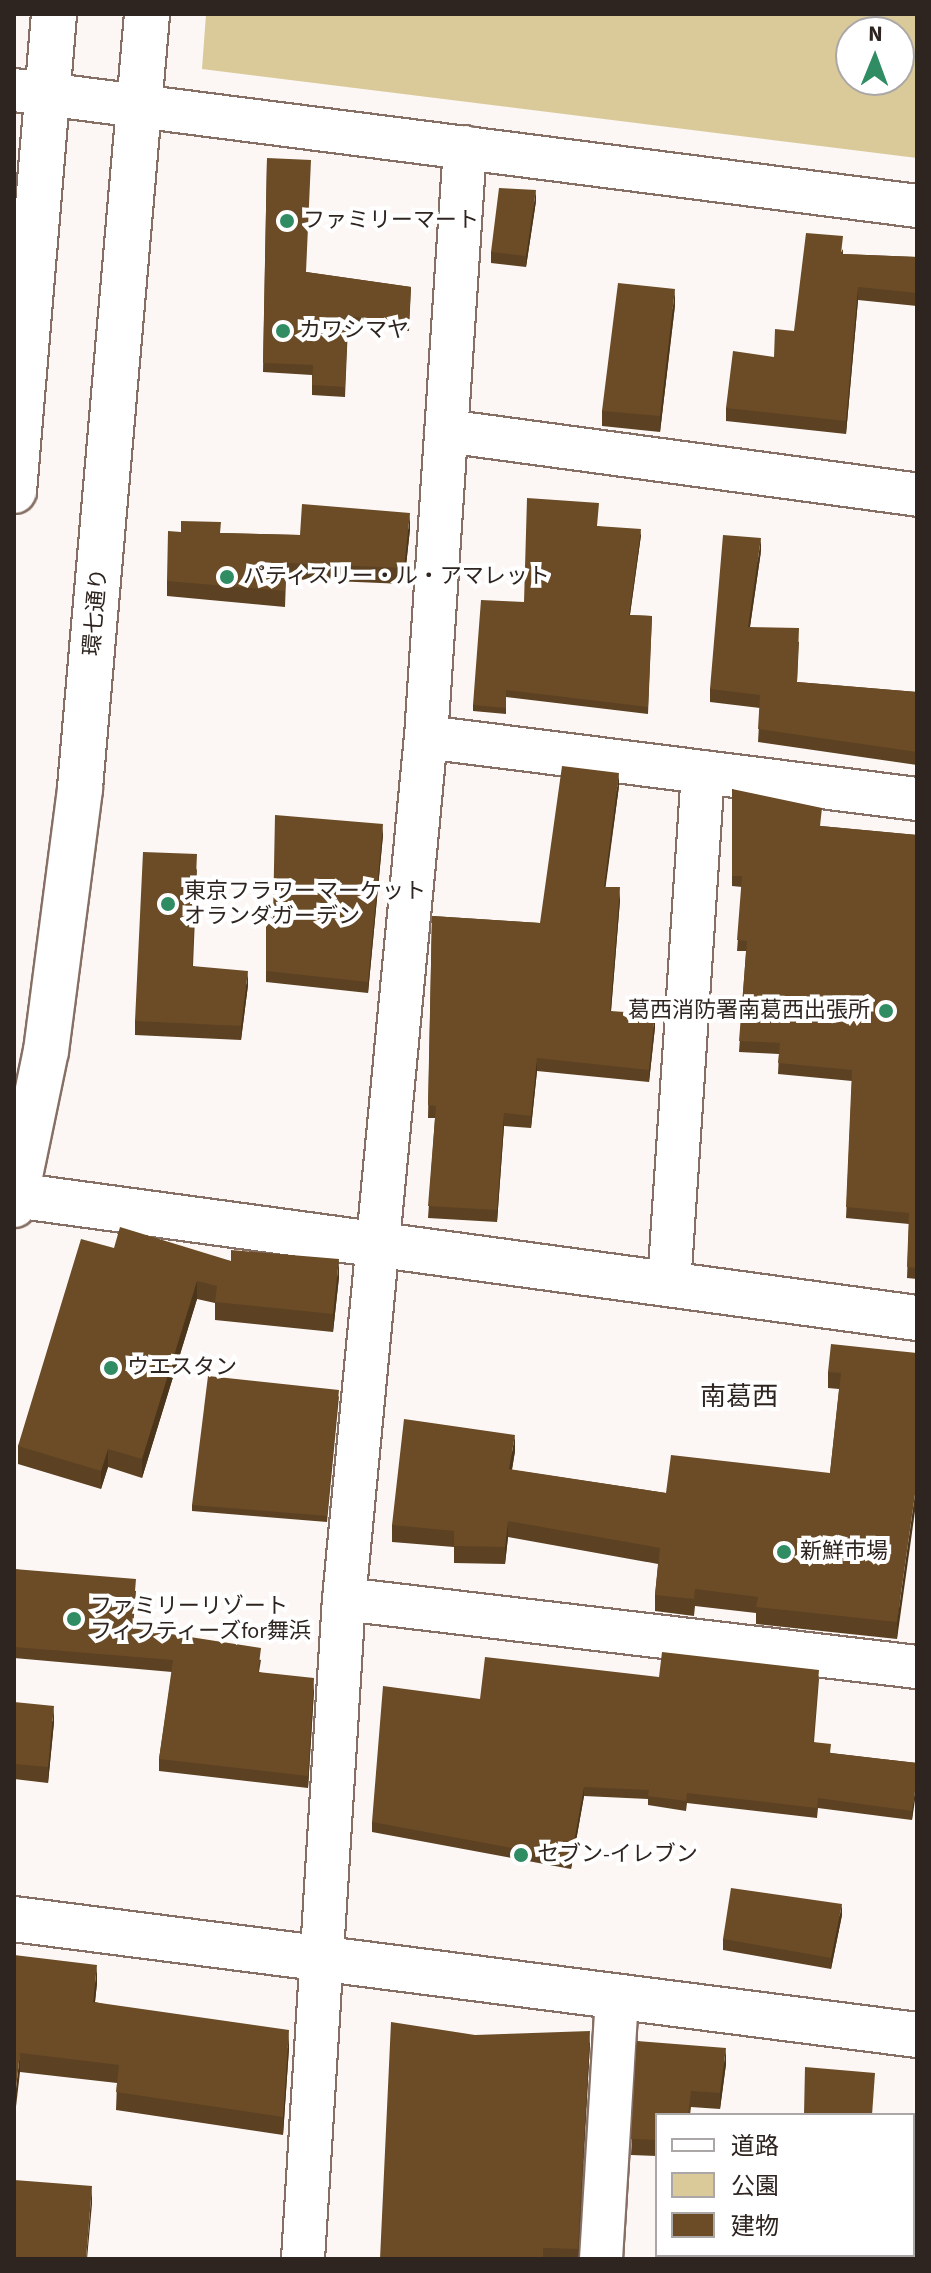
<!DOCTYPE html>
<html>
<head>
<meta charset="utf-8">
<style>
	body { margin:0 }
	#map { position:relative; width:931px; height:2273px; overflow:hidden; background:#fcf7f4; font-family:"Source Sans 3","Noto Sans JP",sans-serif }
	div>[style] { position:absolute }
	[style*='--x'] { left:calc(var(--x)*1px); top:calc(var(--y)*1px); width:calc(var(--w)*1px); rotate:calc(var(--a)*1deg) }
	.green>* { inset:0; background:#daca9a }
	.roads { filter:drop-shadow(2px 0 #866f64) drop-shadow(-2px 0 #866f64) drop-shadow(0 2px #866f64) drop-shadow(0 -2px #866f64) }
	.street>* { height:42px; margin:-21px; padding:0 21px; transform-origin:21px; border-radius:21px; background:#fff }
	.secondary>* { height:44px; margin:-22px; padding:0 22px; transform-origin:22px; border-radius:22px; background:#fff }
	.primary>* { height:44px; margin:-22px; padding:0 22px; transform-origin:22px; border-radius:22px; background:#fff }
	.wall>* { inset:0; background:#5c4122 }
	.shaded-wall>* { inset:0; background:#4b351b }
	.building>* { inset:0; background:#6b4c27 }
	.dots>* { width:22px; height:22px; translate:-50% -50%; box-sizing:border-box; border:4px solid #fff; border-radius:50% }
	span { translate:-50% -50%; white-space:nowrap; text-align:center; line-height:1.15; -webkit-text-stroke:8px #fff; paint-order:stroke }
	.poi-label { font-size:22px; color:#2e2420 }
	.left { translate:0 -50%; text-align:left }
	.right { translate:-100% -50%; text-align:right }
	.street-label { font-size:22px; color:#2e2420 }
	.quarter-label { font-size:26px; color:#2e2420 }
	.frame { position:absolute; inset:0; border:16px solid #2e2420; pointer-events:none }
	.legend { position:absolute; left:655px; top:2113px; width:260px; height:144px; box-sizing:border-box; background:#fff; border:2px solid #aba7a6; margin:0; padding:10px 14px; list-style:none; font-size:24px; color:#2e2420 }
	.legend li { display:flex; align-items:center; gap:16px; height:40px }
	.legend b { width:40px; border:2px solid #aba7a6 }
	.north { position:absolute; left:835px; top:16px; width:80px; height:80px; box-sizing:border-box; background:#fff; border:2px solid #aba7a6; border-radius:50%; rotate:1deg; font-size:22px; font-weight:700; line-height:32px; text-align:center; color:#2e2420 }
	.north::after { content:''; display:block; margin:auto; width:28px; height:36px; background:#308c63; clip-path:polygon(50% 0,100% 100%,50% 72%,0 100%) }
</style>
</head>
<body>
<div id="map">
	<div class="green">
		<i style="clip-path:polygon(evenodd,206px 14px,917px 14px,917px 158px,202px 69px,206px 14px,851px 32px,899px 32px,899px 80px,851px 80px,851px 32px)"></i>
	</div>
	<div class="roads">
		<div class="street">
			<i style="--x:14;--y:90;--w:910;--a:7.32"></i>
			<i style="--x:446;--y:431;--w:475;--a:7.7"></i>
			<i style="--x:426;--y:737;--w:495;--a:7.2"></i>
			<i style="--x:669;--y:1285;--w:514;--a:-86.21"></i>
			<i style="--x:344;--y:1599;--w:577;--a:6.77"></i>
			<i style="--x:913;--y:2225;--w:66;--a:-86.5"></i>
			<i style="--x:303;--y:2259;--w:661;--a:-86.45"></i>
			<i style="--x:344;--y:1599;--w:866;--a:-84.57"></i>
			<i style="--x:426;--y:737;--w:591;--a:-86.22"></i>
			<i style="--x:601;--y:2259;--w:261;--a:-86.5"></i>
			<i style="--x:911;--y:2259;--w:4;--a:-90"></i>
		</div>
		<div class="secondary">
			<i style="--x:14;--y:1195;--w:911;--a:7.76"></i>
			<i style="--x:14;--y:1919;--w:910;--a:7.32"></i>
		</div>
		<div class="primary">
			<i style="--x:14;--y:491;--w:479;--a:-85.2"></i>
			<i style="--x:14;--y:1205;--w:157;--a:-78.3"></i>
			<i style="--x:46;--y:1051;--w:265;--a:-82.6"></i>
			<i style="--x:80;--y:788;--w:777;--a:-85.05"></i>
		</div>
	</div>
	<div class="wall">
		<i style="clip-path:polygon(267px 158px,306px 272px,411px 287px,409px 331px,348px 326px,345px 397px,312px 395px,312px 375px,263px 372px)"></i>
		<i style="clip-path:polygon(536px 201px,526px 267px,491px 263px,491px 252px)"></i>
		<i style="clip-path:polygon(843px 249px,843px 254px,917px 257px,917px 306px,858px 300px,846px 434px,726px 421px,726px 408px,774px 357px,794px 331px)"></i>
		<i style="clip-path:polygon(675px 305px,660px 432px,602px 426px,602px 411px)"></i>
		<i style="clip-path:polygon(597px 526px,641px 535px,630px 615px,652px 616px,648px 714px,506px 697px,506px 714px,473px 711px,473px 705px,524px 602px)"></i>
		<i style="clip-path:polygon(410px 529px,404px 584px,286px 579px,285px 607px,167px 596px,167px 581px,220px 533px,300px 535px)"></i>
		<i style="clip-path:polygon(761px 551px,750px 627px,799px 642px,797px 682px,917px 692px,917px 765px,758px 742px,760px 708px,710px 702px,710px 689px)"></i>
		<i style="clip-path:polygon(619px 786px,605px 887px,620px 900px,611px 1011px,655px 1027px,649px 1082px,537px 1071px,531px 1128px,504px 1126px,497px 1222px,428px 1218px,435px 1118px,428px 1118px,432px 916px,540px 923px)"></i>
		<i style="clip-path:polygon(732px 789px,821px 826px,917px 835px,917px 1279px,907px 1278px,909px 1224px,846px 1218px,852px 1081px,778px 1074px,779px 1054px,739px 1052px,746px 951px,737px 951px,742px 887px,732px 886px)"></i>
		<i style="clip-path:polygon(383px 835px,368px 993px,266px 982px,266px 917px,273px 918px)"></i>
		<i style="clip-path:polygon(197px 868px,193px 966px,248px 985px,241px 1040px,135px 1035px,135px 1021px)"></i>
		<i style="clip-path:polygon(114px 1248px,231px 1261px,339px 1277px,333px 1332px,215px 1320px,215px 1303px,197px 1299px,142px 1478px,108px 1467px,101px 1489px,18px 1464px,18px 1446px)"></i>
		<i style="clip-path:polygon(917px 1353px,897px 1639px,756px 1624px,756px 1613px,695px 1606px,694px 1616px,655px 1611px,655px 1595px,658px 1564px,508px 1537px,505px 1564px,454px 1563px,454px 1547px,392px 1542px,392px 1525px,515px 1451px,512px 1470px,666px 1493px,830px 1473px,839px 1389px,828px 1388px,828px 1372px)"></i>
		<i style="clip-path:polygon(339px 1396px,327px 1522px,192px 1511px,192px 1505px)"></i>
		<i style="clip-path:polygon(14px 1569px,136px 1591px,133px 1628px,261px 1660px,259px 1672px,314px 1690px,308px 1788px,159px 1771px,159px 1759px,172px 1672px,14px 1658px)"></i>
		<i style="clip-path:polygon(659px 1677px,819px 1679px,814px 1742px,831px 1753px,917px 1763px,912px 1820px,818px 1808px,817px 1818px,687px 1803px,686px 1811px,648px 1805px,648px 1799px,584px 1796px,571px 1869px,372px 1832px,372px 1822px,480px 1699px)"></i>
		<i style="clip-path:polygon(14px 1702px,54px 1722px,48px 1783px,14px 1779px)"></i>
		<i style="clip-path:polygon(842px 1915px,831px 1969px,723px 1950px,723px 1939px)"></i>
		<i style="clip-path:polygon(14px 1955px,97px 1983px,95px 2002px,289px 2048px,283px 2135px,116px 2110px,117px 2083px,20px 2072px)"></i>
		<i style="clip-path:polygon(475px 2035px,590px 2043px,578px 2259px,380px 2259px)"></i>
		<i style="clip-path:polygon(637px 2041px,726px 2064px,720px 2109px,691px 2107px,690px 2115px,657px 2115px,657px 2156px,631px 2155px)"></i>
	</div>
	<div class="shaded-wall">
		<i style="clip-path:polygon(536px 190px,536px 201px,526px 267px,526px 256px)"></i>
		<i style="clip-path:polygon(858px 287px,858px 300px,846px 434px,846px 421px)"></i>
		<i style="clip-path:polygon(675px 289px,675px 305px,660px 432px,660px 416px)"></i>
		<i style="clip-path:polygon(410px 513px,410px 529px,404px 584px,404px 568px)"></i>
		<i style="clip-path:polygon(641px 529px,641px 535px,629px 621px,629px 615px)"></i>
		<i style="clip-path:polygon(761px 538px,761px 551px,748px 640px,748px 627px)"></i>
		<i style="clip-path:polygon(619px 773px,619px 786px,604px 899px,604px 887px)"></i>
		<i style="clip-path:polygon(383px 824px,383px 835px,368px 993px,368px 982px)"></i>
		<i style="clip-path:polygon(620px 887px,620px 900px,610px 1023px,610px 1011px)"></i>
		<i style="clip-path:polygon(248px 971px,248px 985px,241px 1040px,241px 1026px)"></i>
		<i style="clip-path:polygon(655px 1014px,655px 1027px,649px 1082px,649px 1070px)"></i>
		<i style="clip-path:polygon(537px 1058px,537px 1071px,531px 1128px,531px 1116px)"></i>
		<i style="clip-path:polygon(504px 1113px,504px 1126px,497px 1222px,497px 1210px)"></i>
		<i style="clip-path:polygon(339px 1259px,339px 1277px,333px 1332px,333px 1314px)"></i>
		<i style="clip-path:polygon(197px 1281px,197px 1299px,142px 1478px,142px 1459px)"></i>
		<i style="clip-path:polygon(515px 1435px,515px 1451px,509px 1486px,509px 1469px)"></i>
		<i style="clip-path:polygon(108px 1449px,108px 1467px,101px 1489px,101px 1471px)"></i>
		<i style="clip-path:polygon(917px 1480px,917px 1497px,897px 1639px,897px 1622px)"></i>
		<i style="clip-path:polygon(508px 1521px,508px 1537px,505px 1564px,505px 1547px)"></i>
		<i style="clip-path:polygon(314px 1678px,314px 1690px,308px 1788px,308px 1776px)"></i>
		<i style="clip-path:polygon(54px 1706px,54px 1722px,48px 1783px,48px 1767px)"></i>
		<i style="clip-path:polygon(917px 1777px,917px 1787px,912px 1820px,912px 1811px)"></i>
		<i style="clip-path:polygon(584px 1787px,584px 1796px,571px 1869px,571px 1859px)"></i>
		<i style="clip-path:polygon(842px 1904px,842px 1915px,831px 1969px,831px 1958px)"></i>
		<i style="clip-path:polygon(97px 1965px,97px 1983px,93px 2020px,93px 2002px)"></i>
		<i style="clip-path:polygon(289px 2030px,289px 2048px,283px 2135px,283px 2117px)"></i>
		<i style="clip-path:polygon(590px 2031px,590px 2043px,578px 2259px,578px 2249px)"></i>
		<i style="clip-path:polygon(726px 2048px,726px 2064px,720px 2109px,720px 2093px)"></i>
		<i style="clip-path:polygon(20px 2053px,20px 2072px,14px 2124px,14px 2106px)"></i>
		<i style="clip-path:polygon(92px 2186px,92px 2204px,87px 2259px,86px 2259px)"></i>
	</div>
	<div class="building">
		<i style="clip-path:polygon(267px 158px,311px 160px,306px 272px,411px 287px,409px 322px,348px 316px,345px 387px,312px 385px,313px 365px,263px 363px)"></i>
		<i style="clip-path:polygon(499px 188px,536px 190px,526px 256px,491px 252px)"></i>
		<i style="clip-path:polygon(806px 233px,843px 236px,841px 254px,917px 257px,917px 293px,858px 287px,846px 421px,726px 408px,733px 351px,774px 357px,775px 329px,794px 331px)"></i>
		<i style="clip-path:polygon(618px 283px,675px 289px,660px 416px,602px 411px)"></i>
		<i style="clip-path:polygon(527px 498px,599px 503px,597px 526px,641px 529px,629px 615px,652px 616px,648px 707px,506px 690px,506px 708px,473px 705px,481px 600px,524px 602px)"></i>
		<i style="clip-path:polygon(302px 504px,410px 513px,404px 568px,286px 563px,285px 591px,167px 581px,168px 531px,181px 532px,181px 521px,221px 522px,220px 533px,300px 535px)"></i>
		<i style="clip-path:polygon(723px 535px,761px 538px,748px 627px,799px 628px,797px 682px,917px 692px,917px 752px,758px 729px,760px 695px,710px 689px)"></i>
		<i style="clip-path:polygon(562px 766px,619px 773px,604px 887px,620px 887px,610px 1011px,655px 1014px,649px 1070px,537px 1058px,531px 1116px,504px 1113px,497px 1210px,428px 1206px,436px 1106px,428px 1105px,432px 916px,540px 923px)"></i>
		<i style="clip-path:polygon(732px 789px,822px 808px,820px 826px,917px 835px,917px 1268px,907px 1267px,909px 1213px,846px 1207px,852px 1070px,778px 1063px,780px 1043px,739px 1041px,747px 941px,737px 940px,742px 876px,732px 876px)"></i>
		<i style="clip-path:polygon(275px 815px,383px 824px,368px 982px,266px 971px,266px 917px,273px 918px)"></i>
		<i style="clip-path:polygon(143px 852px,197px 854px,192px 966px,248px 971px,241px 1026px,135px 1021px)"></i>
		<i style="clip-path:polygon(120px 1227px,231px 1261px,231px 1250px,339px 1259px,333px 1314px,215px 1302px,217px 1286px,197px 1281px,142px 1459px,108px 1449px,101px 1471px,18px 1446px,81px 1239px,114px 1248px)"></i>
		<i style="clip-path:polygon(831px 1344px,917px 1353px,917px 1480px,897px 1622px,756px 1607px,758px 1597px,695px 1589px,694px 1599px,655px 1595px,660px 1548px,508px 1521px,505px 1547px,454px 1546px,454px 1531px,392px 1525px,404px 1419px,515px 1435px,509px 1469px,666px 1493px,671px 1455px,830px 1473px,841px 1373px,828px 1372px)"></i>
		<i style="clip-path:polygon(208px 1376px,339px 1390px,327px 1516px,192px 1505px)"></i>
		<i style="clip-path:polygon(14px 1569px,136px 1579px,132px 1628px,261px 1648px,258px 1672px,314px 1678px,308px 1776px,159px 1759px,173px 1660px,14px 1647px)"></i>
		<i style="clip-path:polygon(662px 1652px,819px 1670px,813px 1742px,831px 1744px,830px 1753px,917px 1763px,917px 1777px,912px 1811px,818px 1798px,817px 1808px,687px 1793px,686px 1801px,648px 1796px,649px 1790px,584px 1787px,571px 1859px,372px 1822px,383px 1686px,480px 1699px,485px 1657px,659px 1677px)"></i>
		<i style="clip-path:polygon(14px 1702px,54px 1706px,48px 1767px,14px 1764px)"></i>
		<i style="clip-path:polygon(731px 1888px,842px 1904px,831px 1958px,723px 1939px)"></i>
		<i style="clip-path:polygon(14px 1955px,97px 1965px,93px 2002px,289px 2030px,283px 2117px,116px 2092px,119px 2065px,20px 2053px,14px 2106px)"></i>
		<i style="clip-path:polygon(391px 2022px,475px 2035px,590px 2031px,578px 2249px,543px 2248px,543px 2259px,380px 2259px)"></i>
		<i style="clip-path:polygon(637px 2041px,726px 2048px,720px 2093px,691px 2091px,688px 2115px,657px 2115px,657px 2140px,631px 2139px)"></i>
		<i style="clip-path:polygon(805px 2067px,875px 2073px,872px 2115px,804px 2115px)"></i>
		<i style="clip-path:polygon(14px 2180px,92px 2186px,86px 2259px,14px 2259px)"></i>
		<i style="clip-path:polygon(818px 2255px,874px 2255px,874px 2259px,818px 2259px)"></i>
	</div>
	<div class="dots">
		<i style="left:287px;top:221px;background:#308c63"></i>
		<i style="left:283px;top:331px;background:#308c63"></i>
		<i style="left:227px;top:577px;background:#308c63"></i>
		<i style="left:168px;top:904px;background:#308c63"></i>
		<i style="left:886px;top:1011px;background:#308c63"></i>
		<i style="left:111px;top:1368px;background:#308c63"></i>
		<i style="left:784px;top:1552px;background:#308c63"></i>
		<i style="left:74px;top:1619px;background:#308c63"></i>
		<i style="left:521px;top:1855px;background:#308c63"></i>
	</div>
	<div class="poi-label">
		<span class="left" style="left:303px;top:221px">ファミリーマート</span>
		<span class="left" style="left:299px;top:331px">カワシマヤ</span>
		<span class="left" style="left:243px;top:577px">パティスリー・ル・アマレット</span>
		<span class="left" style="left:184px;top:904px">東京フラワーマーケット<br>オランダガーデン</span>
		<span class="right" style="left:870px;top:1011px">葛西消防署南葛西出張所</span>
		<span class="left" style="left:127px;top:1368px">ウエスタン</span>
		<span class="left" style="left:800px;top:1552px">新鮮市場</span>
		<span class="left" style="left:90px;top:1619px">ファミリーリゾート<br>フィフティーズfor舞浜</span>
		<span class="left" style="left:537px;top:1855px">セブン-イレブン</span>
	</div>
	<div class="street-label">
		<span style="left:96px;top:612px;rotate:-85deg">環七通り</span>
	</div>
	<div class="quarter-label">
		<span style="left:739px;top:1397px">南葛西</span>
	</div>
	<div class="frame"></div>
	<ul class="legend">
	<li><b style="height:10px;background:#fff"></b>道路</li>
	<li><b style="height:22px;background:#daca9a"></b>公園</li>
	<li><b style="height:22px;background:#6b4c27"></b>建物</li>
	</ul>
	<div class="north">N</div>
</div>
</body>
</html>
